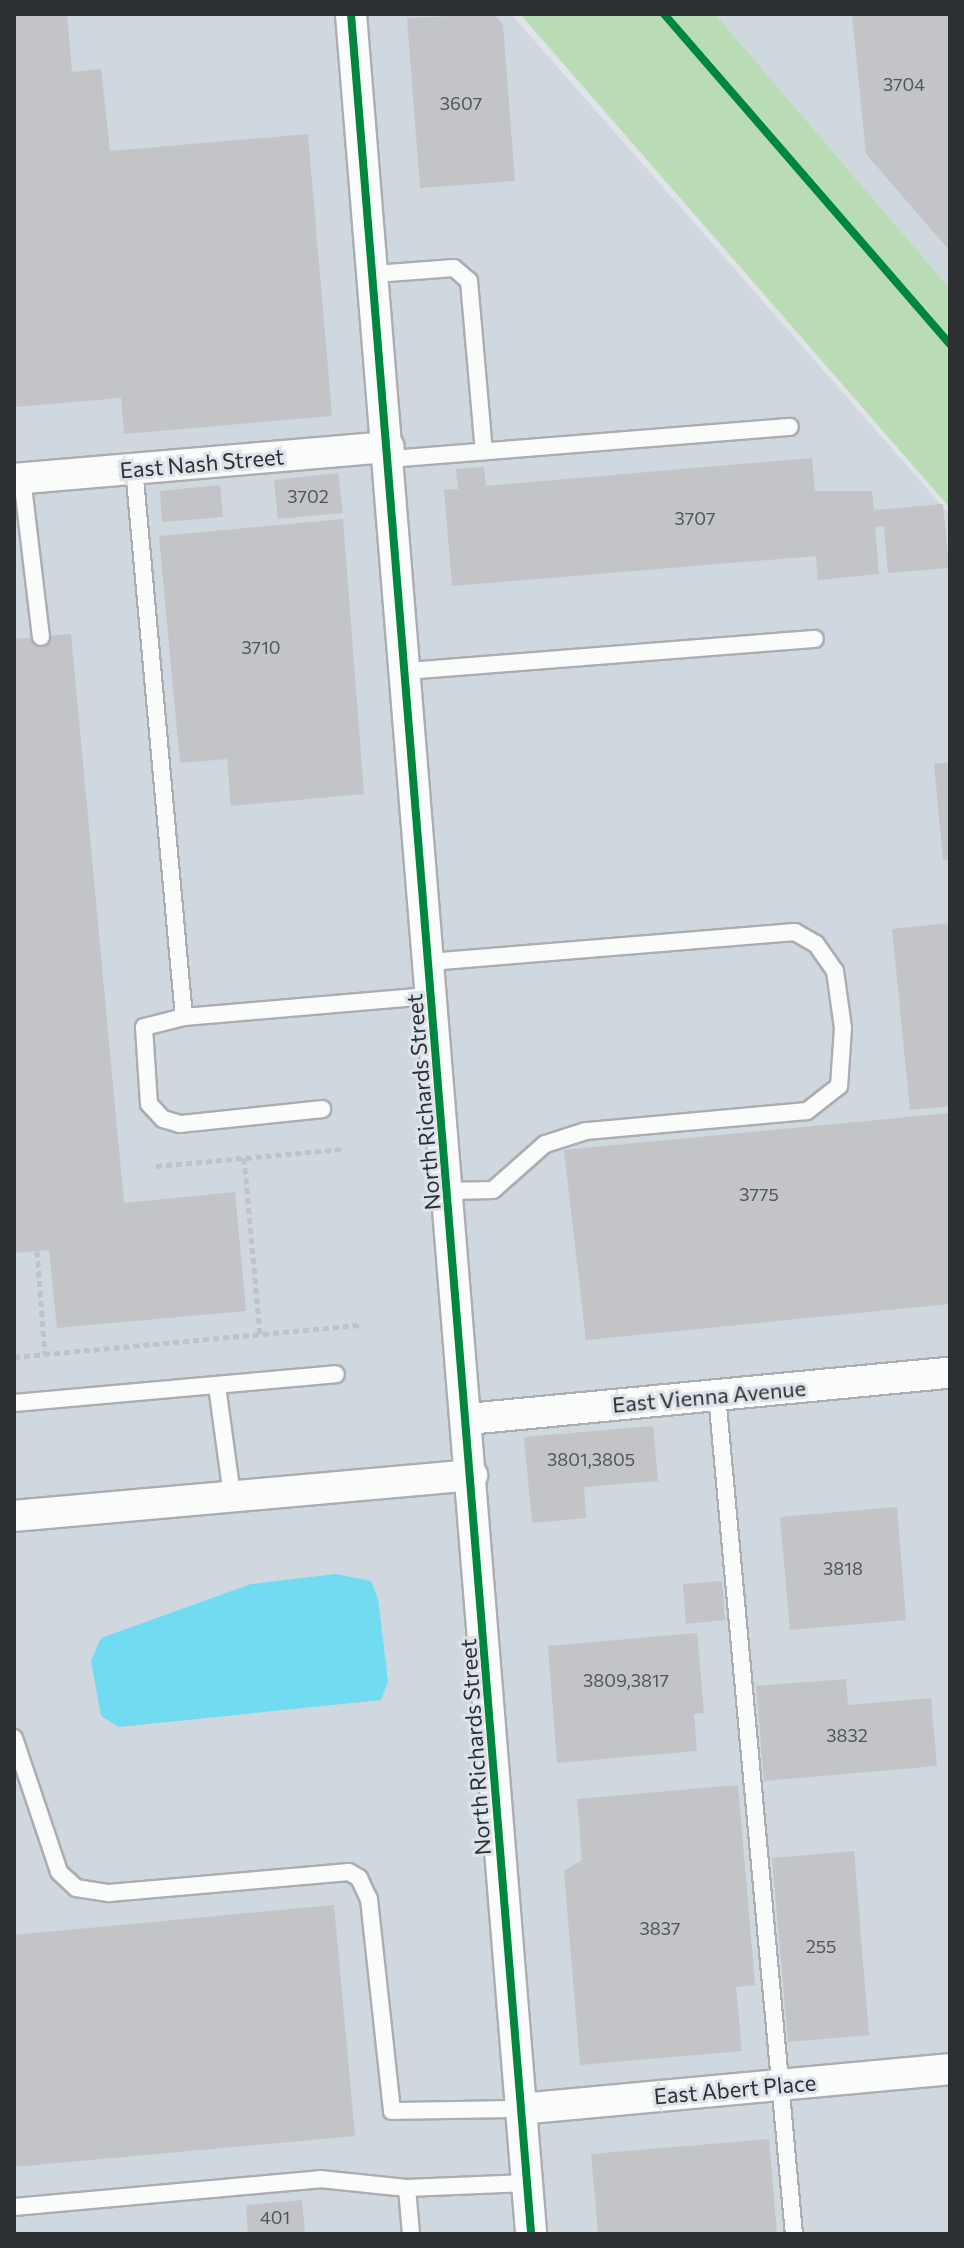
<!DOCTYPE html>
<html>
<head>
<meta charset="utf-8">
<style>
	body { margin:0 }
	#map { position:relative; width:964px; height:2248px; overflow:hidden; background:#e0e3e7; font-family:Commissioner,sans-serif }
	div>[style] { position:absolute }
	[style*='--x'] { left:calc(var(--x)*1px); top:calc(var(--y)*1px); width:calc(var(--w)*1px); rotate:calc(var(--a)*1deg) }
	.built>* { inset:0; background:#cfd7df }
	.green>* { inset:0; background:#b9dcb5 }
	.water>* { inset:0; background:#71dbf2 }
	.building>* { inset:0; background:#c2c4c7 }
	.path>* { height:5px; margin-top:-2.5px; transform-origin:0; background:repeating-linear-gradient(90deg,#c1c2c3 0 6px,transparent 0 10px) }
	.roads { filter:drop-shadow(2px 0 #abadb0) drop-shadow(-2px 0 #abadb0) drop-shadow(0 2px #abadb0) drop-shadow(0 -2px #abadb0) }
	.lane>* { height:16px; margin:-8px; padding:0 8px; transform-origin:8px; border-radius:8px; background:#fafbfb }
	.street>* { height:30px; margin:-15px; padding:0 15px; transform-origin:15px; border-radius:15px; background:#fafbfb }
	.cycleway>* { height:8px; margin:-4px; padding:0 4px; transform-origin:4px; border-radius:4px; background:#00873e }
	span { translate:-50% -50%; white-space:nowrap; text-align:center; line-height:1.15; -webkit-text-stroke:6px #dde3ea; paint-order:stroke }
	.number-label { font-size:18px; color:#525557 }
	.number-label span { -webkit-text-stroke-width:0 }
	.street-label { font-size:22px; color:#2d3032 }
	.frame { position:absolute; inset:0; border:16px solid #2d3032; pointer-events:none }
</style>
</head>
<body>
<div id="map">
	<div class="built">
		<i style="clip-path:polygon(14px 14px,511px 14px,950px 515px,950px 2234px,14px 2234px)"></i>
		<i style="clip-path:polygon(715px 14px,950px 14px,950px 289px)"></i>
	</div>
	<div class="green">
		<i style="clip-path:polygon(520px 14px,715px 14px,950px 289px,950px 508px)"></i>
	</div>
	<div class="water">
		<i style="clip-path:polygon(336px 1574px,371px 1581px,378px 1599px,388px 1681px,381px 1700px,119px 1727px,101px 1716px,91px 1661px,101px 1638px,251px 1584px)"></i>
	</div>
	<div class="building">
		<i style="clip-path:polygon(14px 14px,67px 14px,72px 72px,101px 69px,110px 151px,308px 134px,332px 416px,124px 434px,121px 398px,14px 407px)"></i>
		<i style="clip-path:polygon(494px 14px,503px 25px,515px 181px,420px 188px,407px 18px)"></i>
		<i style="clip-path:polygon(852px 14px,950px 14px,950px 251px,866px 154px)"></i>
		<i style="clip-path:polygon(812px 458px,815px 491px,872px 491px,874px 510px,943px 504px,949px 568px,888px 573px,884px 526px,875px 527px,879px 574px,818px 580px,816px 556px,452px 586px,444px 490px,458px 489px,456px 469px,484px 467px,486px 486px)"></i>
		<i style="clip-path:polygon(338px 473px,343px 513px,278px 519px,274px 480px)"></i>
		<i style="clip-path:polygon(220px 485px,223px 517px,162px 522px,160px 491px)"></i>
		<i style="clip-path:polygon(343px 519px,364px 794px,231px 806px,227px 759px,180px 763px,159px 536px)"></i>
		<i style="clip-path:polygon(71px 634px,124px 1203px,235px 1192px,246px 1311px,57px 1328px,49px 1250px,14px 1253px,14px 639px)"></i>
		<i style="clip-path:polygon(950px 762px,950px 859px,943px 860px,934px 764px)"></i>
		<i style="clip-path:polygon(950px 923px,950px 1106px,910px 1110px,892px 929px)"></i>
		<i style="clip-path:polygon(950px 1113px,950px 1304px,586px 1340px,564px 1150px)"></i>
		<i style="clip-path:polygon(653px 1426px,658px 1481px,584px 1487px,586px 1518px,532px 1523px,524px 1437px)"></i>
		<i style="clip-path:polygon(897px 1507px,906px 1620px,790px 1630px,780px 1517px)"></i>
		<i style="clip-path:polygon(722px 1581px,725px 1620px,686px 1624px,683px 1584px)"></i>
		<i style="clip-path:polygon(697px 1633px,704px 1713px,694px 1714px,697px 1751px,557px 1763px,548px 1646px)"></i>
		<i style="clip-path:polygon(846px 1679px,848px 1705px,931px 1698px,937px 1766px,764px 1781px,756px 1686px)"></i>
		<i style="clip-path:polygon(738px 1785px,755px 1985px,736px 1987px,742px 2051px,580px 2065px,564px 1871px,582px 1860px,577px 1799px)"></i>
		<i style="clip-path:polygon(854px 1851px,869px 2035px,788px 2042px,772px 1858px)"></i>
		<i style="clip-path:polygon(334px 1905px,355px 2136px,14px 2167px,14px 1935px)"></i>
		<i style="clip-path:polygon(769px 2139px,777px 2234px,598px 2234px,591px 2154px)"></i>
		<i style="clip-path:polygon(302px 2200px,305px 2234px,248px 2234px,246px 2205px)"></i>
	</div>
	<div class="path">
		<i style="--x:244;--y:1158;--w:177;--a:84.8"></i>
		<i style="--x:156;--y:1166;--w:189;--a:-5.2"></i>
		<i style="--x:37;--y:1251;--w:103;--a:85.6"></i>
		<i style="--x:14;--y:1357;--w:347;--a:-5.3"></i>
	</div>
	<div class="roads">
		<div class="lane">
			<i style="--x:375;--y:274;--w:79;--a:-4.3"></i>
			<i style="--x:454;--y:268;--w:20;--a:41"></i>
			<i style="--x:469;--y:281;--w:171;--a:85"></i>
			<i style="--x:390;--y:459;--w:401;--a:-4.6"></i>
			<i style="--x:134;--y:468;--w:551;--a:84.8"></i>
			<i style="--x:184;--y:1017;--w:248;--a:-4.9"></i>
			<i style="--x:22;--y:478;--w:160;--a:83.2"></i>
			<i style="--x:407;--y:671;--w:409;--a:-4.5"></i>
			<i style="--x:429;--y:962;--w:367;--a:-4.7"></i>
			<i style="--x:795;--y:932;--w:24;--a:30"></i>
			<i style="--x:816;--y:944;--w:33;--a:55"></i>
			<i style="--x:835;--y:971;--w:58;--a:82"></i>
			<i style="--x:843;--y:1028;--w:58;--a:93.9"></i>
			<i style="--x:839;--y:1086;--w:41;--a:142"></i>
			<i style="--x:807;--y:1111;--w:222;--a:174.8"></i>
			<i style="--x:586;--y:1131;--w:43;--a:162.4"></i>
			<i style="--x:545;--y:1144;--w:69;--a:138.5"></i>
			<i style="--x:493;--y:1190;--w:44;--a:178.7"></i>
			<i style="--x:184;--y:1017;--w:41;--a:166"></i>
			<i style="--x:144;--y:1027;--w:77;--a:86.3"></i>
			<i style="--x:149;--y:1104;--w:21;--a:47"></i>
			<i style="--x:163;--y:1119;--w:18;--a:16"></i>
			<i style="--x:180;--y:1124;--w:143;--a:-6"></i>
			<i style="--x:217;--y:1386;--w:110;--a:82.2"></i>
			<i style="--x:717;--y:1395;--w:843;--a:84.76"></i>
			<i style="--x:14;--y:1403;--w:323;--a:-5.1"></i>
			<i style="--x:14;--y:1738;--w:141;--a:71.4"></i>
			<i style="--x:59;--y:1872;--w:23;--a:43"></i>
			<i style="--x:76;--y:1888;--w:33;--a:9"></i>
			<i style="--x:109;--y:1893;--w:241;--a:-5"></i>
			<i style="--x:349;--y:1872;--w:12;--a:31"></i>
			<i style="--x:359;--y:1878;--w:23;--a:65"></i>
			<i style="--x:369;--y:1899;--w:213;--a:83.8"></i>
			<i style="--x:392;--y:2111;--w:128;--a:-0.9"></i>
			<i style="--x:14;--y:2207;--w:307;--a:-5.2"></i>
			<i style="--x:320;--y:2179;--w:87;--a:5.9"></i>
			<i style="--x:411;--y:2234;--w:46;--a:-95"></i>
			<i style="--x:407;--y:2188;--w:120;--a:-2.4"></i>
		</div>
		<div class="street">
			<i style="--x:351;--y:14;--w:2227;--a:85.36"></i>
			<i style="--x:14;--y:479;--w:376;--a:-4.9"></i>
			<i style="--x:468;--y:1419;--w:484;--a:-5.5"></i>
			<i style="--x:14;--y:1516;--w:460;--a:-5.1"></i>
			<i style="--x:520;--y:2109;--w:432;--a:-5.3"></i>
		</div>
	</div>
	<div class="cycleway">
		<i style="--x:351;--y:14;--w:2227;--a:85.36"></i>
		<i style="--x:664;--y:14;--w:437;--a:49.1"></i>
	</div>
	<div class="number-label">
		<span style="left:904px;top:84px">3704</span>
		<span style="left:461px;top:103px">3607</span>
		<span style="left:308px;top:496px">3702</span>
		<span style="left:695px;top:518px">3707</span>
		<span style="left:261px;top:647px">3710</span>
		<span style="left:759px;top:1194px">3775</span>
		<span style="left:591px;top:1459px">3801,3805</span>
		<span style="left:843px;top:1568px">3818</span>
		<span style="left:626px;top:1680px">3809,3817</span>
		<span style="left:847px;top:1735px">3832</span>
		<span style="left:660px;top:1928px">3837</span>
		<span style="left:821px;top:1946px">255</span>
		<span style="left:275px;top:2217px">401</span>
	</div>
	<div class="street-label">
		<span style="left:202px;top:463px;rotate:-5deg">East Nash Street</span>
		<span style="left:423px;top:1102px;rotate:-95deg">North Richards Street</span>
		<span style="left:709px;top:1396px;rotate:-5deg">East Vienna Avenue</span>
		<span style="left:475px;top:1747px;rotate:-94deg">North Richards Street</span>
		<span style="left:735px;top:2089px;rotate:-5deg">East Abert Place</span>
	</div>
	<div class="frame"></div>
</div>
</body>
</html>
